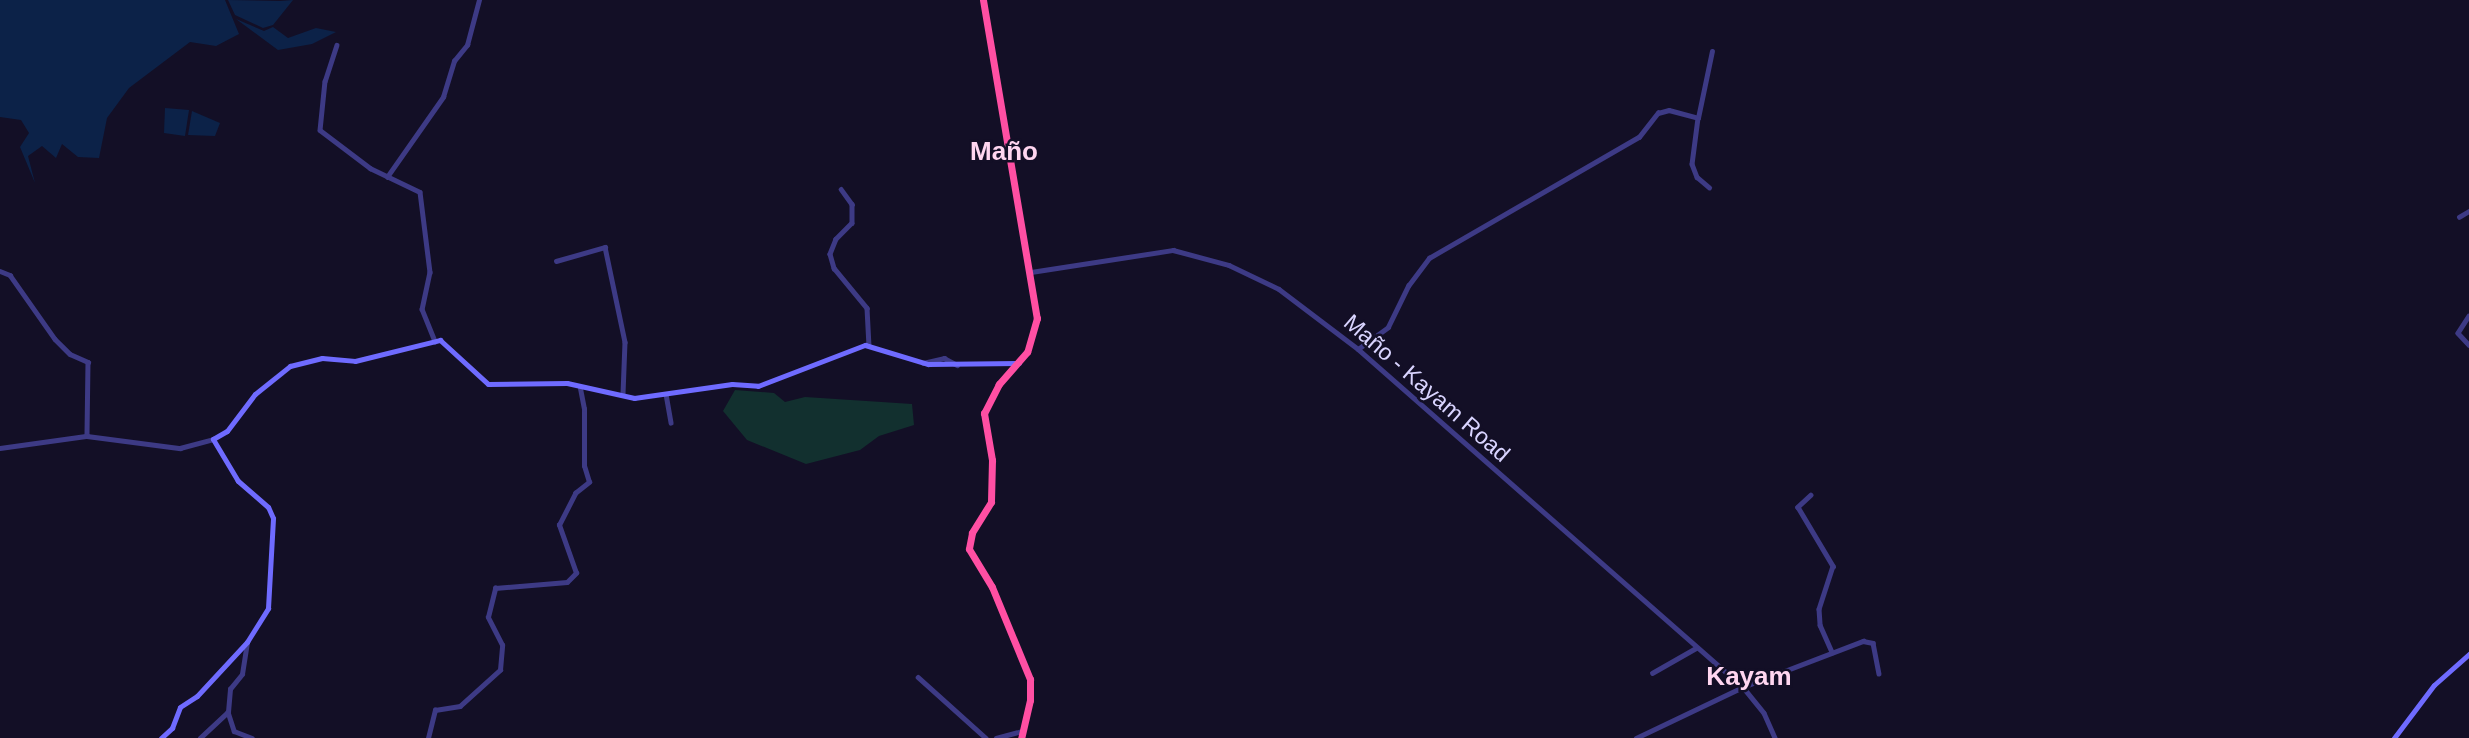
<!DOCTYPE html>
<html>
<head>
<meta charset="utf-8">
<style>
	body { margin:0 }
	#map { position:relative; width:2469px; height:738px; overflow:hidden; background:#130f26; font-family:Helvetica,sans-serif }
	div>[style] { position:absolute }
	[style*='--x'] { left:calc(var(--x)*1px); top:calc(var(--y)*1px); width:calc(var(--w)*1px); rotate:calc(var(--a)*1deg) }
	.green>* { inset:0; background:#12302f }
	.water>* { inset:0; background:#0c2248 }
	.street>* { height:4.5px; margin:-2.25px; padding:0 2.25px; transform-origin:2.25px; border-radius:2.25px; background:#3d3a85 }
	.secondary>* { height:5px; margin:-2.5px; padding:0 2.5px; transform-origin:2.5px; border-radius:2.5px; background:#6f6bff }
	.highway>* { height:7px; margin:-3.5px; padding:0 3.5px; transform-origin:3.5px; border-radius:3.5px; background:#ff4fa3 }
	span { translate:-50% -50%; white-space:nowrap; text-align:center; line-height:1.15; -webkit-text-stroke:5px #130f26; paint-order:stroke }
	.street-label { font-size:23px; color:#d9d4ff }
	.quarter-label { font-size:26px; color:#ffd6f0; font-weight:700 }
</style>
</head>
<body>
<div id="map">
	<div class="green">
		<i style="clip-path:polygon(735px 390px,774px 393px,785px 402px,805px 397px,912px 404px,914px 425px,879px 436px,860px 450px,806px 464px,747px 440px,723px 411px)"></i>
	</div>
	<div class="water">
		<i style="clip-path:polygon(0 0,225px 0,239px 34px,216px 46px,190px 42px,129px 88px,107px 118px,99px 158px,78px 157px,62px 144px,56px 158px,42px 146px,28px 156px,35px 183px,20px 147px,29px 133px,21px 120px,0 117px)"></i>
		<i style="clip-path:polygon(228px 0,280px 1px,293px 0,273px 25px,263px 28px,235px 15px)"></i>
		<i style="clip-path:polygon(236px 19px,264px 31px,273px 27px,288px 38px,316px 28px,336px 32px,312px 44px,278px 50px)"></i>
		<i style="clip-path:polygon(165px 108px,189px 110px,185px 136px,164px 133px)"></i>
		<i style="clip-path:polygon(192px 111px,220px 123px,215px 136px,188px 135px)"></i>
	</div>
	<div class="street">
		<i style="--x:337;--y:45;--w:38;--a:108"></i>
		<i style="--x:325;--y:81;--w:49;--a:95.8"></i>
		<i style="--x:320;--y:130;--w:63;--a:37.2"></i>
		<i style="--x:370;--y:168;--w:55;--a:25.6"></i>
		<i style="--x:420;--y:192;--w:81;--a:82.9"></i>
		<i style="--x:430;--y:272;--w:38;--a:102"></i>
		<i style="--x:422;--y:309;--w:35;--a:68"></i>
		<i style="--x:1698;--y:118;--w:68;--a:-78.2"></i>
		<i style="--x:387;--y:177;--w:98;--a:-55"></i>
		<i style="--x:443;--y:97;--w:38;--a:-73"></i>
		<i style="--x:454;--y:61;--w:21;--a:-51"></i>
		<i style="--x:467;--y:45;--w:47;--a:-75.1"></i>
		<i style="--x:841;--y:189;--w:19;--a:54"></i>
		<i style="--x:852;--y:204;--w:19;--a:90"></i>
		<i style="--x:852;--y:223;--w:23;--a:135"></i>
		<i style="--x:836;--y:239;--w:16;--a:112"></i>
		<i style="--x:830;--y:254;--w:15;--a:74"></i>
		<i style="--x:834;--y:268;--w:52;--a:50.5"></i>
		<i style="--x:867;--y:308;--w:37;--a:87"></i>
		<i style="--x:2459;--y:217;--w:12;--a:-31"></i>
		<i style="--x:556;--y:261;--w:51;--a:-15.9"></i>
		<i style="--x:605;--y:247;--w:97;--a:78.1"></i>
		<i style="--x:625;--y:342;--w:52;--a:92.2"></i>
		<i style="--x:0;--y:271;--w:11;--a:22"></i>
		<i style="--x:10;--y:275;--w:78;--a:54.9"></i>
		<i style="--x:55;--y:339;--w:21;--a:45"></i>
		<i style="--x:70;--y:354;--w:20;--a:24"></i>
		<i style="--x:88;--y:362;--w:74;--a:90.8"></i>
		<i style="--x:1031;--y:272;--w:144;--a:-8.8"></i>
		<i style="--x:1173;--y:250;--w:58;--a:15"></i>
		<i style="--x:1229;--y:265;--w:55;--a:25.6"></i>
		<i style="--x:1279;--y:289;--w:99;--a:37.2"></i>
		<i style="--x:1358;--y:349;--w:512;--a:41.28"></i>
		<i style="--x:1743;--y:687;--w:33;--a:51"></i>
		<i style="--x:1764;--y:713;--w:27;--a:66"></i>
		<i style="--x:2469;--y:316;--w:20;--a:123"></i>
		<i style="--x:2458;--y:333;--w:16;--a:47"></i>
		<i style="--x:1358;--y:349;--w:37;--a:-36"></i>
		<i style="--x:1388;--y:327;--w:46;--a:-64"></i>
		<i style="--x:1408;--y:286;--w:35;--a:-53"></i>
		<i style="--x:1429;--y:258;--w:242;--a:-30"></i>
		<i style="--x:1639;--y:137;--w:31;--a:-52"></i>
		<i style="--x:1658;--y:113;--w:11;--a:-15"></i>
		<i style="--x:1669;--y:110;--w:30;--a:15"></i>
		<i style="--x:1698;--y:118;--w:46;--a:97.4"></i>
		<i style="--x:1692;--y:164;--w:14;--a:69"></i>
		<i style="--x:1697;--y:177;--w:16;--a:40"></i>
		<i style="--x:923;--y:363;--w:22;--a:-13"></i>
		<i style="--x:944;--y:358;--w:15;--a:28"></i>
		<i style="--x:666;--y:394;--w:29;--a:80"></i>
		<i style="--x:0;--y:448;--w:88;--a:-7.9"></i>
		<i style="--x:87;--y:436;--w:94;--a:7.4"></i>
		<i style="--x:180;--y:448;--w:34;--a:-15"></i>
		<i style="--x:1811;--y:495;--w:18;--a:137"></i>
		<i style="--x:1798;--y:507;--w:69;--a:59.3"></i>
		<i style="--x:1833;--y:566;--w:45;--a:108"></i>
		<i style="--x:1819;--y:609;--w:16;--a:86"></i>
		<i style="--x:1820;--y:625;--w:30;--a:66"></i>
		<i style="--x:1652;--y:673;--w:51;--a:-29.6"></i>
		<i style="--x:918;--y:677;--w:91;--a:41.9"></i>
		<i style="--x:228;--y:712;--w:20;--a:72"></i>
		<i style="--x:234;--y:731;--w:19;--a:21"></i>
		<i style="--x:200;--y:738;--w:38;--a:-43"></i>
		<i style="--x:228;--y:712;--w:23;--a:-85"></i>
		<i style="--x:230;--y:689;--w:19;--a:-51"></i>
		<i style="--x:242;--y:674;--w:31;--a:-81"></i>
		<i style="--x:428;--y:738;--w:29;--a:-76"></i>
		<i style="--x:435;--y:710;--w:25;--a:-9"></i>
		<i style="--x:460;--y:706;--w:54;--a:-42"></i>
		<i style="--x:500;--y:670;--w:25;--a:-85"></i>
		<i style="--x:502;--y:645;--w:31;--a:-117"></i>
		<i style="--x:488;--y:617;--w:30;--a:-76"></i>
		<i style="--x:495;--y:588;--w:72;--a:-4.8"></i>
		<i style="--x:567;--y:582;--w:13;--a:-45"></i>
		<i style="--x:576;--y:573;--w:51;--a:-109.5"></i>
		<i style="--x:559;--y:525;--w:36;--a:-63"></i>
		<i style="--x:575;--y:493;--w:18;--a:-38"></i>
		<i style="--x:589;--y:482;--w:17;--a:-107"></i>
		<i style="--x:584;--y:466;--w:57;--a:-90"></i>
		<i style="--x:584;--y:409;--w:21;--a:-101"></i>
		<i style="--x:996;--y:738;--w:27;--a:-15"></i>
		<i style="--x:1636;--y:738;--w:119;--a:-25.5"></i>
		<i style="--x:1743;--y:687;--w:129;--a:-21"></i>
		<i style="--x:1863;--y:641;--w:10;--a:11"></i>
		<i style="--x:1873;--y:643;--w:31;--a:79"></i>
	</div>
	<div class="secondary">
		<i style="--x:161;--y:738;--w:15;--a:-42"></i>
		<i style="--x:172;--y:728;--w:22;--a:-69"></i>
		<i style="--x:180;--y:707;--w:20;--a:-33"></i>
		<i style="--x:197;--y:696;--w:74;--a:-47.2"></i>
		<i style="--x:247;--y:642;--w:40;--a:-58"></i>
		<i style="--x:268;--y:608;--w:90;--a:-86.8"></i>
		<i style="--x:273;--y:518;--w:12;--a:-114"></i>
		<i style="--x:268;--y:507;--w:40;--a:-139"></i>
		<i style="--x:238;--y:481;--w:49;--a:-120.8"></i>
		<i style="--x:213;--y:439;--w:16;--a:-30"></i>
		<i style="--x:227;--y:431;--w:46;--a:-52.9"></i>
		<i style="--x:255;--y:394;--w:45;--a:-38.7"></i>
		<i style="--x:290;--y:366;--w:33;--a:-14"></i>
		<i style="--x:322;--y:358;--w:33;--a:5"></i>
		<i style="--x:355;--y:361;--w:88;--a:-13.9"></i>
		<i style="--x:440;--y:340;--w:65;--a:42.5"></i>
		<i style="--x:488;--y:384;--w:79;--a:-0.7"></i>
		<i style="--x:567;--y:383;--w:69;--a:12.6"></i>
		<i style="--x:634;--y:398;--w:99;--a:-8.1"></i>
		<i style="--x:732;--y:384;--w:26;--a:4"></i>
		<i style="--x:758;--y:386;--w:115;--a:-21"></i>
		<i style="--x:865;--y:345;--w:66;--a:16.8"></i>
		<i style="--x:928;--y:364;--w:91;--a:-0.6"></i>
		<i style="--x:2394;--y:738;--w:66;--a:-53"></i>
		<i style="--x:2434;--y:685;--w:47;--a:-41.5"></i>
	</div>
	<div class="highway">
		<i style="--x:983;--y:0;--w:323;--a:80.4"></i>
		<i style="--x:1037;--y:318;--w:35;--a:106"></i>
		<i style="--x:1027;--y:352;--w:43;--a:131.2"></i>
		<i style="--x:999;--y:384;--w:33;--a:117"></i>
		<i style="--x:984;--y:413;--w:48;--a:80.3"></i>
		<i style="--x:992;--y:460;--w:42;--a:91.4"></i>
		<i style="--x:991;--y:502;--w:36;--a:122"></i>
		<i style="--x:972;--y:533;--w:16;--a:101"></i>
		<i style="--x:969;--y:549;--w:44;--a:58.8"></i>
		<i style="--x:992;--y:587;--w:100;--a:67.6"></i>
		<i style="--x:1030;--y:679;--w:21;--a:90"></i>
		<i style="--x:1030;--y:700;--w:39;--a:103"></i>
	</div>
	<div class="street-label">
		<span style="left:1427px;top:388px;rotate:41deg">Maño - Kayam Road</span>
	</div>
	<div class="quarter-label">
		<span style="left:1004px;top:152px">Maño</span>
		<span style="left:1749px;top:677px">Kayam</span>
	</div>
</div>
</body>
</html>
